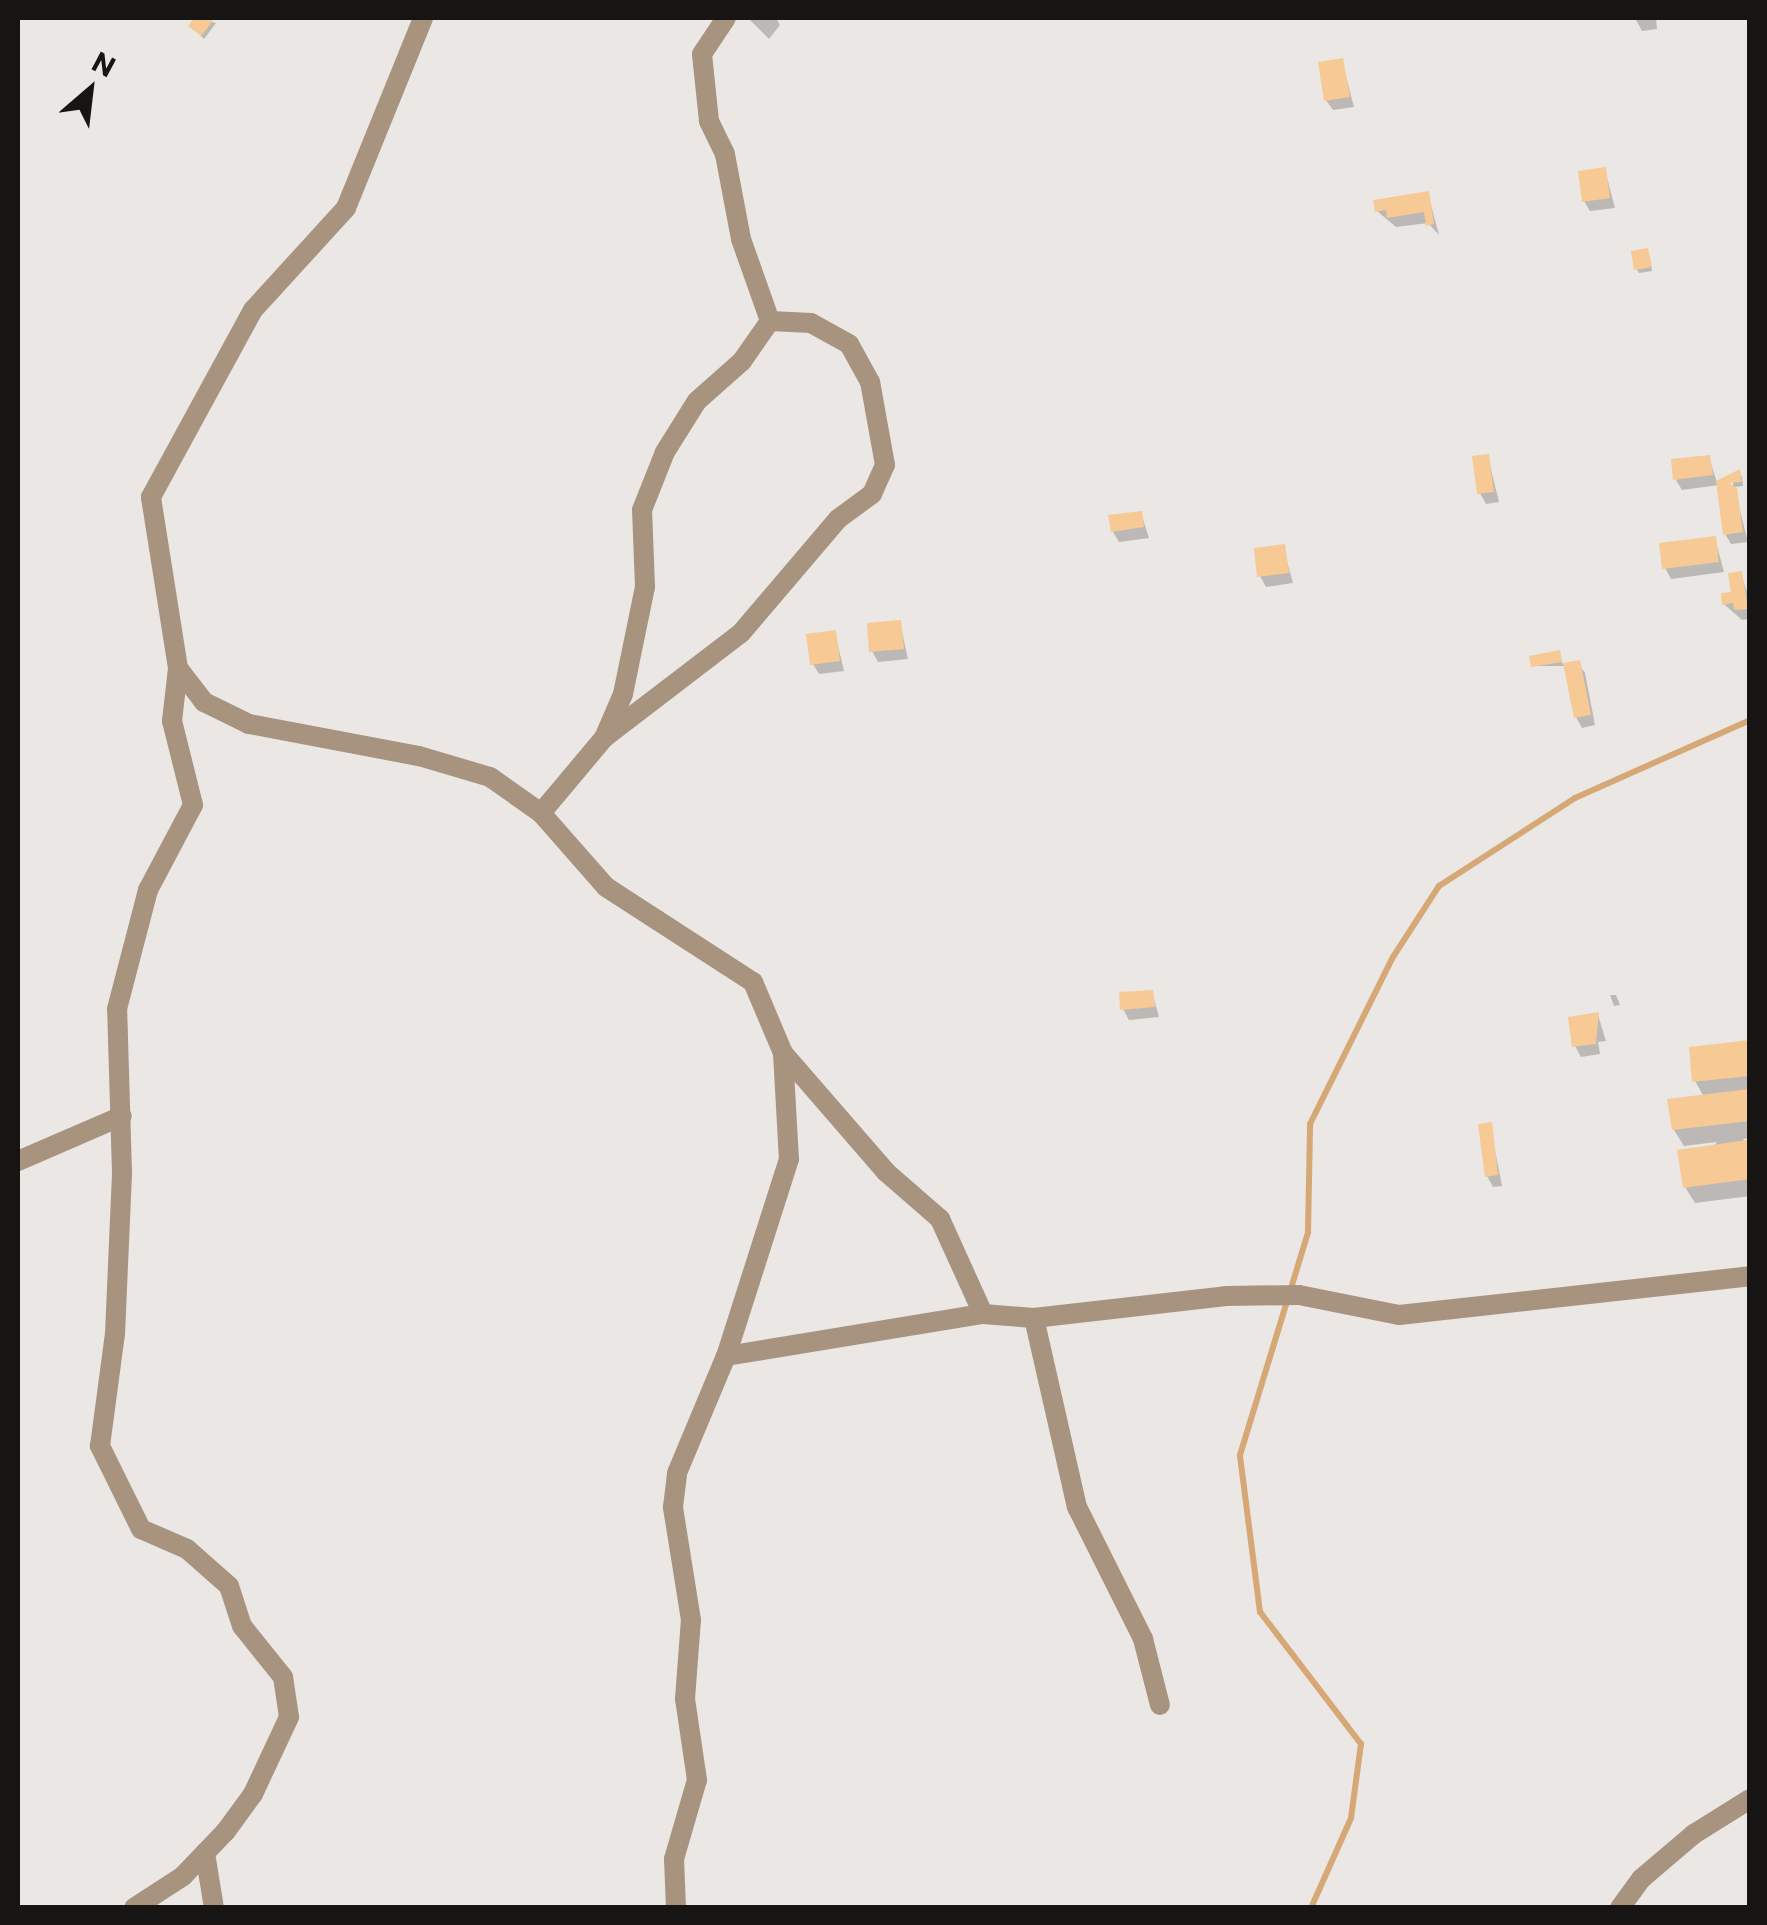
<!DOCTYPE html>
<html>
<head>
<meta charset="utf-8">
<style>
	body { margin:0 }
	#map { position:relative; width:1767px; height:1925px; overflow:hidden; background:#eae7e4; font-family:Commissioner,sans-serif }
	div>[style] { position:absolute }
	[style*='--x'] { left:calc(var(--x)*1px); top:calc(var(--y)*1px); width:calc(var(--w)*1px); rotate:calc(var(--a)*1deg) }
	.shadow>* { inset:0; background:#0003 }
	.stream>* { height:6px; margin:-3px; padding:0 3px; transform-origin:3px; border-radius:3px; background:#d5a875 }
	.building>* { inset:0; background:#f7c995 }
	.street>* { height:20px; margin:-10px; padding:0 10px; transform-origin:10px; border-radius:10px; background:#a7937e }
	span { translate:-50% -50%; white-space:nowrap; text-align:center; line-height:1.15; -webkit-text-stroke:8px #eae7e4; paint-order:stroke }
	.frame { position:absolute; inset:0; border:20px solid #161514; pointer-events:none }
	.north { position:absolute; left:40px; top:40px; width:100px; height:100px; -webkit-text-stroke:8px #eae7e4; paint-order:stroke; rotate:28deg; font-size:28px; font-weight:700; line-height:40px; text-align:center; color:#161514 }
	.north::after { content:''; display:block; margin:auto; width:35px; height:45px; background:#161514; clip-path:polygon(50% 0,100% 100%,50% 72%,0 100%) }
</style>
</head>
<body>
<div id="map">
	<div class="shadow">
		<i style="clip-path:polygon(197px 18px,216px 23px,204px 39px,191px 26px)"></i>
		<i style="clip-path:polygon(748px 18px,776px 18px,780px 25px,769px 39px)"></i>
		<i style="clip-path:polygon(1635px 18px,1656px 18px,1657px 29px,1642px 31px)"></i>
		<i style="clip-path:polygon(1342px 61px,1354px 107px,1333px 110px,1326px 100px)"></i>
		<i style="clip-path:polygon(1605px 170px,1615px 208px,1590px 211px,1584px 201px)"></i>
		<i style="clip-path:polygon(1428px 194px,1439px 235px,1428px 223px,1396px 227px,1377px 211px)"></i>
		<i style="clip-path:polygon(1649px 255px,1652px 271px,1639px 273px,1637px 269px)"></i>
		<i style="clip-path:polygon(1488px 457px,1499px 502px,1486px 504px,1480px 493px)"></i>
		<i style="clip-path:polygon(1709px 457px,1717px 483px,1734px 494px,1732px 473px,1742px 476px,1743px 486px,1734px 487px,1748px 542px,1731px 544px,1725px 534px,1719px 485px,1682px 490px,1676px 480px)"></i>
		<i style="clip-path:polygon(1141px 513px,1149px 538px,1119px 542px,1113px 532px)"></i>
		<i style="clip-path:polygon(1715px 539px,1724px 572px,1671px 579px,1665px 568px)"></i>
		<i style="clip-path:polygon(1283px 547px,1293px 583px,1266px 587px,1260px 576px)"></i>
		<i style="clip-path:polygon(1741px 574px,1750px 600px,1750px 619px,1742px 620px,1724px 604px)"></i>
		<i style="clip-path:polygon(900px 623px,908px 659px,878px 662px,872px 651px)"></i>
		<i style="clip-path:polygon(835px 633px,844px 671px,819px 674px,813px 664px)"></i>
		<i style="clip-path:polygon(1559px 653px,1563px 665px,1578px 663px,1585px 673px,1595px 725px,1582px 728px,1576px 717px,1566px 666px,1534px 666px)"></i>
		<i style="clip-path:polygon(1152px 992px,1159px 1017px,1129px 1020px,1123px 1009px)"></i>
		<i style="clip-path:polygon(1610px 995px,1616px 995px,1620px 1005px,1614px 1006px)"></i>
		<i style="clip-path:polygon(1598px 1015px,1606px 1041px,1598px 1042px,1600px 1054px,1581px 1057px,1575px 1046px)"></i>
		<i style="clip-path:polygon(1749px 1043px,1750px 1138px,1743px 1139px,1750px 1150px,1750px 1196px,1695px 1203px,1685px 1187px,1717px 1142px,1684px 1146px,1674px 1130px,1704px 1097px,1695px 1081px)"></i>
		<i style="clip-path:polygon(1490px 1125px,1502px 1186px,1493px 1187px,1487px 1176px)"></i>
	</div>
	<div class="stream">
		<i style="--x:1311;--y:1908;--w:98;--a:-66"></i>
		<i style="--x:1351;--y:1818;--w:75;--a:-82.3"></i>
		<i style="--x:1361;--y:1744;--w:166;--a:-127.4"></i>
		<i style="--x:1260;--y:1612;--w:158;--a:-97.3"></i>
		<i style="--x:1240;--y:1455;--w:233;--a:-73"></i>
		<i style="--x:1308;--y:1232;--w:108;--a:-88.9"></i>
		<i style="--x:1310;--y:1124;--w:186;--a:-63.6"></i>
		<i style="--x:1393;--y:957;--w:85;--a:-57.1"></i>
		<i style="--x:1439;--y:886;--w:162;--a:-32.9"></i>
		<i style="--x:1575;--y:798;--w:192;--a:-24"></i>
	</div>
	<div class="building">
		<i style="clip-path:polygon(194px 18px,215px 18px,201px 36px,188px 26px)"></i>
		<i style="clip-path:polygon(1343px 58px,1350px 97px,1324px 101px,1318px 62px)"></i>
		<i style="clip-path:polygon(1606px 167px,1610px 198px,1582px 202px,1578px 171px)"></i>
		<i style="clip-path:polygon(1429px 191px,1434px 224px,1426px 226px,1424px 212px,1387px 218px,1386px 210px,1375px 212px,1373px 200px)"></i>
		<i style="clip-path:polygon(1648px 248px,1652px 267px,1634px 270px,1631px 251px)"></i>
		<i style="clip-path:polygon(1489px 454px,1494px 492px,1477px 494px,1472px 456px)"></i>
		<i style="clip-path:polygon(1710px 455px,1713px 475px,1673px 480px,1671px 459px)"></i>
		<i style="clip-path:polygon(1740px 469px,1742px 482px,1729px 483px,1737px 488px,1743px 532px,1723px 535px,1716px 481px)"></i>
		<i style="clip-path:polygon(1142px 511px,1144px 527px,1111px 532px,1108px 515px)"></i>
		<i style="clip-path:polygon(1716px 536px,1719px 562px,1662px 569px,1659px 543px)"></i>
		<i style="clip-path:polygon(1285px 544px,1289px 573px,1257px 577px,1254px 548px)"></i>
		<i style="clip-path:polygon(1742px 571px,1748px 609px,1734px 610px,1733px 603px,1722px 605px,1721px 593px,1731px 592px,1728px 573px)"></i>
		<i style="clip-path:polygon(901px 620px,904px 649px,869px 652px,867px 623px)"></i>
		<i style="clip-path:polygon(836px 630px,840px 661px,810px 665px,806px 634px)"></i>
		<i style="clip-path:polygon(1560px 650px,1562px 662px,1531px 667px,1529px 656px)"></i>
		<i style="clip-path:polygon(1580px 660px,1591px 715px,1574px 718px,1563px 663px)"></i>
		<i style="clip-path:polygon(1153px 990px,1155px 1007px,1120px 1010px,1119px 992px)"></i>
		<i style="clip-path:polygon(1599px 1012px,1596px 1044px,1572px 1047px,1568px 1017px)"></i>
		<i style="clip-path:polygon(1750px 1040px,1750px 1076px,1692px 1082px,1689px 1047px)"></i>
		<i style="clip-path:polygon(1750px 1089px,1750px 1121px,1672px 1130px,1667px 1099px)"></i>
		<i style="clip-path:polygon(1492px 1122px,1498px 1175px,1485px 1177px,1478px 1124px)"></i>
		<i style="clip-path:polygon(1747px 1140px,1750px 1179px,1683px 1188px,1677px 1150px)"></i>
	</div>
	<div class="street">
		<i style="--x:178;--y:668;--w:43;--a:52.6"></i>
		<i style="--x:204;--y:702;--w:50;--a:26.1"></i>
		<i style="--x:249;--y:724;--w:173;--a:10.7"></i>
		<i style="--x:419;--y:756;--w:74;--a:16.5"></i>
		<i style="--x:490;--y:777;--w:62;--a:35.2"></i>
		<i style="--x:541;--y:813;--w:98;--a:48.7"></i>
		<i style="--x:606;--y:887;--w:175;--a:32.9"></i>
		<i style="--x:753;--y:982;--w:77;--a:67.1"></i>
		<i style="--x:783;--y:1053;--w:106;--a:86.8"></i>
		<i style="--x:789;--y:1159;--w:207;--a:107.7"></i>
		<i style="--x:726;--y:1356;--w:260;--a:-9.3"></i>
		<i style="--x:983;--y:1314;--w:51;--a:4.5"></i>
		<i style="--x:1034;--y:1318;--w:193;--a:-6.5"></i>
		<i style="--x:1226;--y:1296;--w:73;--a:-0.8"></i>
		<i style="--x:1299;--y:1295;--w:102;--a:11.3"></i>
		<i style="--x:1399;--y:1315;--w:353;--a:-6.3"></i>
		<i style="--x:605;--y:737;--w:171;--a:-37.4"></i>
		<i style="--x:741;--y:633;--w:150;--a:-49.6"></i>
		<i style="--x:838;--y:519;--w:42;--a:-36.3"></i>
		<i style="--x:872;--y:494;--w:32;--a:-66"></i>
		<i style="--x:885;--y:465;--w:84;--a:-100.2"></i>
		<i style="--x:870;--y:382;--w:43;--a:-118.9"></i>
		<i style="--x:849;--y:344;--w:43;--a:-151.1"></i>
		<i style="--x:811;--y:323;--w:41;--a:-177.2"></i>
		<i style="--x:541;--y:813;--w:98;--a:-50"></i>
		<i style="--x:604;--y:738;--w:48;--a:-66.6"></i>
		<i style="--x:623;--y:694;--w:109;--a:-78.4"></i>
		<i style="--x:645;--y:587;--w:77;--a:-92.2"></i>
		<i style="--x:642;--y:510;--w:62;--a:-68.4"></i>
		<i style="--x:665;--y:452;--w:60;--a:-57.9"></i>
		<i style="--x:697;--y:401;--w:60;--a:-41.6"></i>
		<i style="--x:742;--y:361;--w:49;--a:-55"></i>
		<i style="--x:770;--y:321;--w:87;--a:-109.5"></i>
		<i style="--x:741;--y:239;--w:86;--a:-100.7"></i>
		<i style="--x:725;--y:154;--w:37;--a:-116"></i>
		<i style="--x:709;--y:121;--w:67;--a:-96"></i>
		<i style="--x:702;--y:54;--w:43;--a:-56.3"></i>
		<i style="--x:783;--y:1053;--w:157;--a:49.1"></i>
		<i style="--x:886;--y:1172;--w:72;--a:41"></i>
		<i style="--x:940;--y:1219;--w:104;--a:65.6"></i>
		<i style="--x:18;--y:1161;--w:113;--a:-23.4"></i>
		<i style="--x:1034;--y:1318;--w:194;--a:77.2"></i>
		<i style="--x:1077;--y:1507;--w:148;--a:63.4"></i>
		<i style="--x:1143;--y:1639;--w:68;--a:75.6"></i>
		<i style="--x:205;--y:1853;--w:56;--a:80.7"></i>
		<i style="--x:134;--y:1908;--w:59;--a:-33.1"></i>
		<i style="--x:183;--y:1876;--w:62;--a:-46.3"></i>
		<i style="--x:226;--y:1831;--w:46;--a:-53.9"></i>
		<i style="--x:253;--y:1794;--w:85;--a:-64.9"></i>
		<i style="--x:289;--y:1717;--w:40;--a:-98.5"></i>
		<i style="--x:283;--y:1677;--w:65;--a:-128.8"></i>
		<i style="--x:242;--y:1626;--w:42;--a:-108"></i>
		<i style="--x:229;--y:1586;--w:56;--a:-138.6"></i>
		<i style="--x:187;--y:1549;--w:50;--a:-156.5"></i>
		<i style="--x:141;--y:1529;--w:93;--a:-116.3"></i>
		<i style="--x:100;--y:1446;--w:113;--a:-82.4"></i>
		<i style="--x:115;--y:1334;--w:161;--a:-87.5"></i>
		<i style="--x:122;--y:1173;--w:164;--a:-91.7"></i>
		<i style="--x:117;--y:1009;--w:123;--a:-75.4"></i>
		<i style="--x:148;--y:890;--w:96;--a:-62.1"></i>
		<i style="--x:193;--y:805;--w:87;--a:-104"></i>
		<i style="--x:172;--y:721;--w:53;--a:-83.5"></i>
		<i style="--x:178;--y:668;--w:173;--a:-99"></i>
		<i style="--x:151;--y:497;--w:213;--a:-61.4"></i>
		<i style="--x:253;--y:310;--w:138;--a:-47.6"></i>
		<i style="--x:346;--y:208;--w:205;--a:-67.9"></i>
		<i style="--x:676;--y:1908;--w:49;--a:-92.3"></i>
		<i style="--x:674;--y:1859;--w:82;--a:-73.8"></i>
		<i style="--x:697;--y:1780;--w:82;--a:-98.4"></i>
		<i style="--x:685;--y:1699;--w:79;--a:-85.7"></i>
		<i style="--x:691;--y:1620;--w:114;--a:-99.1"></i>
		<i style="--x:673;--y:1507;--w:34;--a:-83"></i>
		<i style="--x:677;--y:1473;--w:127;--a:-67.3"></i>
		<i style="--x:1620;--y:1908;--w:36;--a:-54"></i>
		<i style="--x:1641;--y:1879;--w:70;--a:-40.3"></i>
		<i style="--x:1694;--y:1834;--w:66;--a:-32"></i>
	</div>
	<div class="frame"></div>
	<div class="north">N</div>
</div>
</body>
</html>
